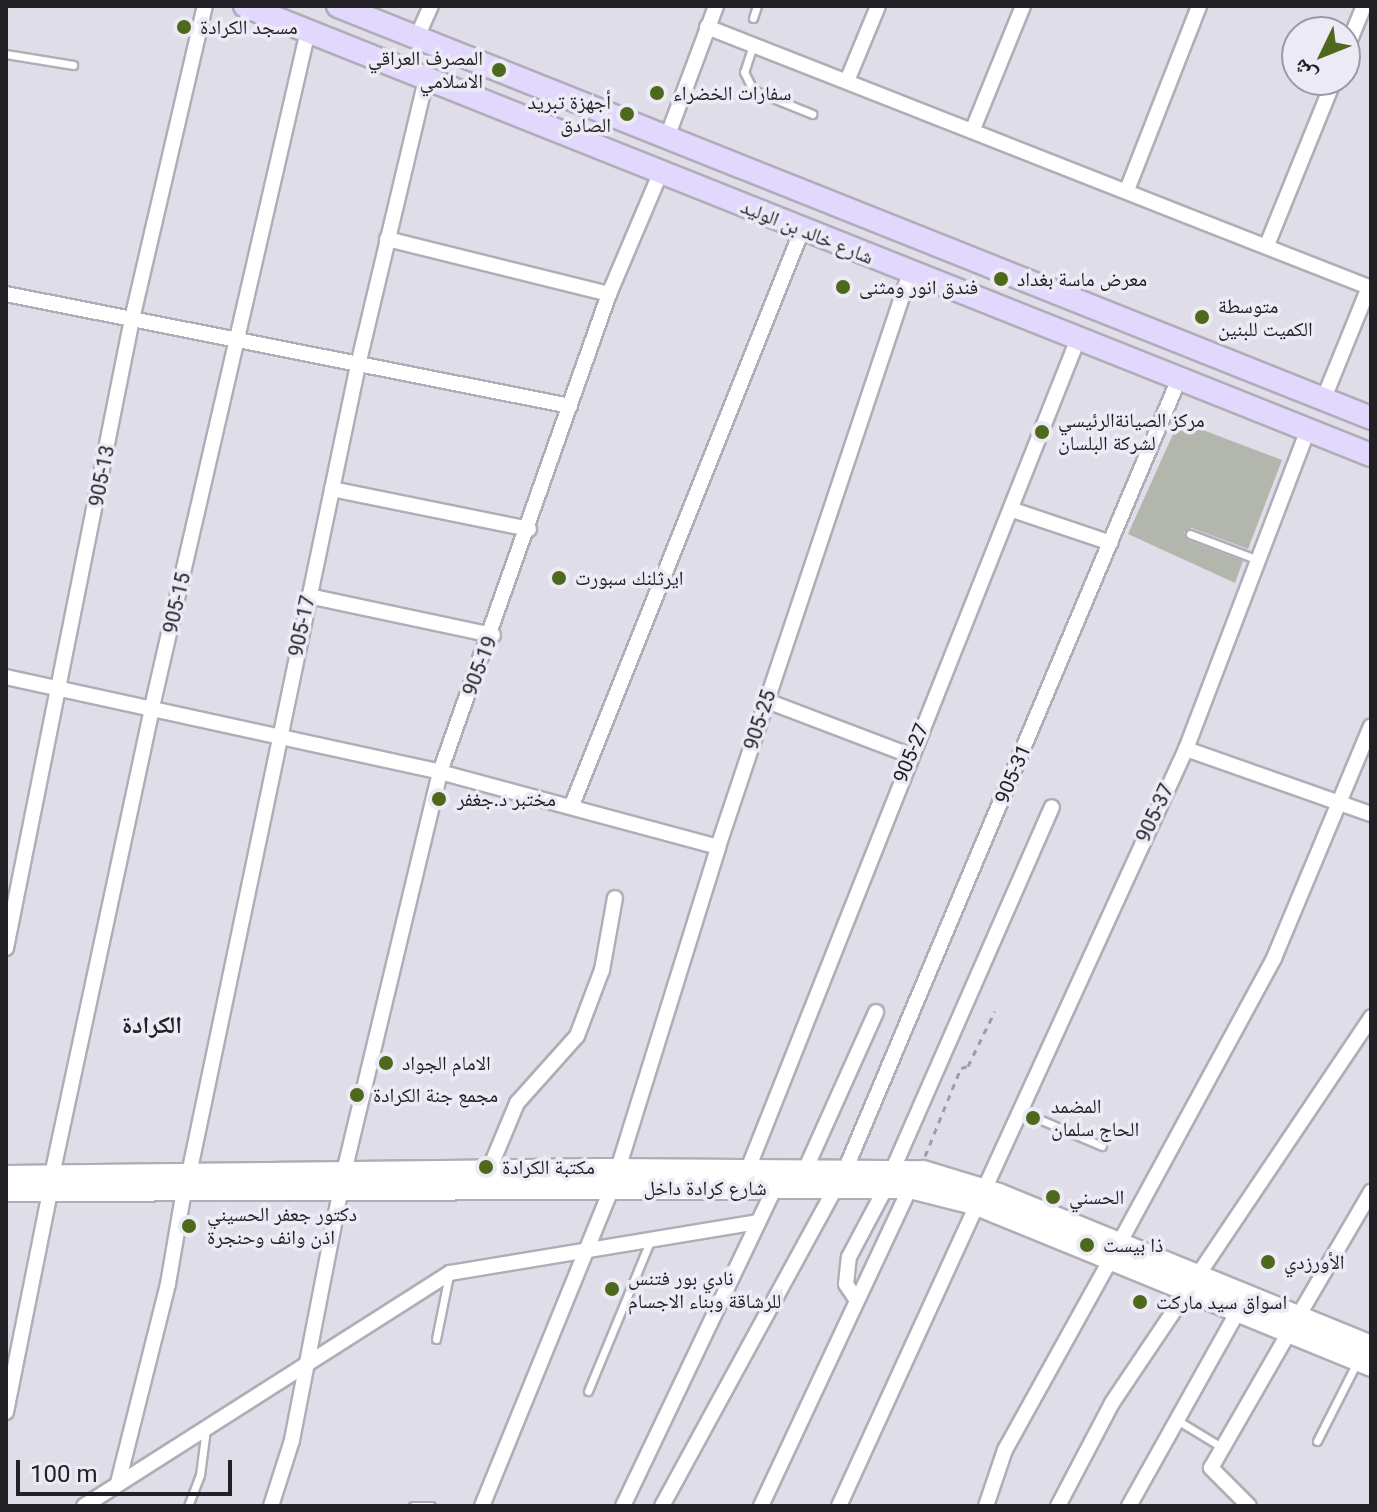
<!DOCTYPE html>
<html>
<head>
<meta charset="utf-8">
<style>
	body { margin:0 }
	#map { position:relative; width:1377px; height:1512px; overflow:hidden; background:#dfdde8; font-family:Roboto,"Noto Naskh Arabic",sans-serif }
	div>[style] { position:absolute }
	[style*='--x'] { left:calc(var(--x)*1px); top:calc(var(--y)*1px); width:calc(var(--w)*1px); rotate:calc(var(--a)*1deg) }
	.building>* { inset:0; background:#b2b6ac }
	.path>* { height:3px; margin-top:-1.5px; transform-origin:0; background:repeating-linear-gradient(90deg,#9e9ca5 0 6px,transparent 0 12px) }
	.roads { filter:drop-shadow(2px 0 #b0adb8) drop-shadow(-2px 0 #b0adb8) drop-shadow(0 2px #b0adb8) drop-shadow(0 -2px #b0adb8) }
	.lane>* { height:7px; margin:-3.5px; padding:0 3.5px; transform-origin:3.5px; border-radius:3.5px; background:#fff }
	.street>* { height:14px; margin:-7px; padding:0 7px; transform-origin:7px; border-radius:7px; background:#fff }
	.secondary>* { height:20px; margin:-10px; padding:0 10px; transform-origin:10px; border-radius:10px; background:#fff }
	.primary>* { height:22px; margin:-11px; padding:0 11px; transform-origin:11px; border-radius:11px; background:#e2d7fc }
	.dots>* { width:22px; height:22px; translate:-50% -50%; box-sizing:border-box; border:4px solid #eceaf5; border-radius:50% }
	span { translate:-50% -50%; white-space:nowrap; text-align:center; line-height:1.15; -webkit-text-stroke:7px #eceaf5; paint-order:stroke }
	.poi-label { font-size:20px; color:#212024 }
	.left { translate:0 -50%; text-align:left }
	.right { translate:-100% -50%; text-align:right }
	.street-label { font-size:20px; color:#212024 }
	.quarter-label { font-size:24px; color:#212024; font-weight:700 }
	.frame { position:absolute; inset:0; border:8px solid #212024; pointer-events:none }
	.north { position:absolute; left:1281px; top:16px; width:80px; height:80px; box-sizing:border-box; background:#eceaf5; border:2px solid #9b99a1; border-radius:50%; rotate:227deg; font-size:22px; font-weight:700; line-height:32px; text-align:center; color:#212024 }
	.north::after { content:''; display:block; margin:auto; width:28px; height:36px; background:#4d691c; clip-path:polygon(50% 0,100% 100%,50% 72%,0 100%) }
	.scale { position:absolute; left:16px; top:1460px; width:216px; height:36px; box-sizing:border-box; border:4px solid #212024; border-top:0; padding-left:10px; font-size:24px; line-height:28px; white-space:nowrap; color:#212024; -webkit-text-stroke:6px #eceaf5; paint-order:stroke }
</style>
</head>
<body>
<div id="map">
	<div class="building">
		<i style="clip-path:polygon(1179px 421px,1282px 460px,1248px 549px,1192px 528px,1184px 532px,1188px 540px,1243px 561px,1235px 583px,1128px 534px)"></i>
	</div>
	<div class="path">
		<i style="--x:925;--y:1156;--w:95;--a:-67.8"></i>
		<i style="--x:961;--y:1068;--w:7;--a:-16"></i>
		<i style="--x:968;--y:1066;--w:61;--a:-63.9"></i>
	</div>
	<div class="roads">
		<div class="lane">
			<i style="--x:753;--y:18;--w:13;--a:-72"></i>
			<i style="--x:753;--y:45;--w:28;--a:108"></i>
			<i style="--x:744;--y:72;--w:20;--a:63"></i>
			<i style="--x:753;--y:90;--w:64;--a:22.1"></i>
			<i style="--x:6;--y:54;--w:68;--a:9.3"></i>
			<i style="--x:1190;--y:534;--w:73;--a:20.9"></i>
			<i style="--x:1020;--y:1111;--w:89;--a:23.1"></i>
			<i style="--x:436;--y:1339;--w:65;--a:-78.5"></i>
			<i style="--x:588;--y:1391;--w:162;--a:-67.5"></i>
			<i style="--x:1177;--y:1420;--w:54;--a:31.3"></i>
			<i style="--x:1317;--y:1441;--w:89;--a:-63.1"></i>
			<i style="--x:188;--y:1506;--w:33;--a:-69"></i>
			<i style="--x:200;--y:1475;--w:46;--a:-82.6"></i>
			<i style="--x:413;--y:1506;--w:18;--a:0"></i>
		</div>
		<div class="street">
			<i style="--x:707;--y:27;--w:713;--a:21.46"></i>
			<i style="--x:417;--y:37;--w:34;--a:-66"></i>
			<i style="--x:1345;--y:52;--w:50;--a:-67.6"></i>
			<i style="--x:847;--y:81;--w:81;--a:-67.5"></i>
			<i style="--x:973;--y:129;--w:133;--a:-67.9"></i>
			<i style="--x:666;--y:140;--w:143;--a:-69.5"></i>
			<i style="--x:1127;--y:190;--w:198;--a:-68.6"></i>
			<i style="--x:387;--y:239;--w:229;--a:13.9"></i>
			<i style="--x:1267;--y:245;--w:178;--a:-67.9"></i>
			<i style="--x:6;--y:294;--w:575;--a:11.23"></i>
			<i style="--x:1324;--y:398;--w:120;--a:-67.9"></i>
			<i style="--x:332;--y:489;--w:201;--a:11.5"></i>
			<i style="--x:1013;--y:510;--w:103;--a:18.6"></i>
			<i style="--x:309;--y:596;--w:188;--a:12"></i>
			<i style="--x:6;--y:677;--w:444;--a:12.3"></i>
			<i style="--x:440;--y:772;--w:288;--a:15.1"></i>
			<i style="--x:767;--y:701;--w:152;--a:20.8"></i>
			<i style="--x:1186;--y:749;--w:196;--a:19.4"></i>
			<i style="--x:572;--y:805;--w:619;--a:-68.2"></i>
			<i style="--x:6;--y:948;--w:641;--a:-78.67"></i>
			<i style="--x:132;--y:319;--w:321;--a:-76.9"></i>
			<i style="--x:806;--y:1168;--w:171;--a:-65.8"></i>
			<i style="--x:846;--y:1168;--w:856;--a:-67.12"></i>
			<i style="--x:618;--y:1169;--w:337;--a:-72.7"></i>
			<i style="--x:718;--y:847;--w:605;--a:-71.51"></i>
			<i style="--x:748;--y:1169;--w:893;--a:-68.32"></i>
			<i style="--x:893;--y:1169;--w:395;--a:-66.3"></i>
			<i style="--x:489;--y:1170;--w:73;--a:-67.3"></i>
			<i style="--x:517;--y:1103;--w:90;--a:-48.2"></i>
			<i style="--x:577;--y:1036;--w:71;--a:-69.3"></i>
			<i style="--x:602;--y:970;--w:73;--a:-79.8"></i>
			<i style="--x:344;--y:1172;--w:411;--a:-76.5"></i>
			<i style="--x:440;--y:772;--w:507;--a:-70.53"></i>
			<i style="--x:609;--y:294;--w:130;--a:-67"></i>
			<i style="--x:189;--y:1174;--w:826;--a:-78.2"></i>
			<i style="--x:358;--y:365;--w:293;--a:-76.6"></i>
			<i style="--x:52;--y:1175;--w:479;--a:-77.9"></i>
			<i style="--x:152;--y:707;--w:694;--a:-77.01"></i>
			<i style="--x:985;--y:1188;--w:483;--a:-65.4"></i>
			<i style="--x:1186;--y:749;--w:342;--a:-69.1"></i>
			<i style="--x:1120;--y:1242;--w:323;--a:-61.5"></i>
			<i style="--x:1274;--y:958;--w:251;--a:-67.3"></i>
			<i style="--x:856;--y:1299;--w:18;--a:-124"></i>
			<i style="--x:846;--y:1284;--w:27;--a:-84"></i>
			<i style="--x:849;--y:1257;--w:79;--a:-62.1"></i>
			<i style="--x:1299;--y:1315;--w:143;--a:-59.7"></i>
			<i style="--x:6;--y:1412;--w:225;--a:-78.7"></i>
			<i style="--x:118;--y:1483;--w:205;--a:-75.9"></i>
			<i style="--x:168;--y:1284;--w:95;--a:-80.3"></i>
			<i style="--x:84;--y:1506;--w:434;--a:-32.5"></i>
			<i style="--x:450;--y:1273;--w:312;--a:-9.4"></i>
			<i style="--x:271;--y:1506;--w:69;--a:-72.3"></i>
			<i style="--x:292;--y:1440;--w:256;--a:-79"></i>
			<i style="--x:482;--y:1506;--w:344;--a:-67.8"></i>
			<i style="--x:623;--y:1506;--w:352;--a:-64.5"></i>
			<i style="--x:662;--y:1506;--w:363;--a:-61.4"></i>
			<i style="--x:761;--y:1506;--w:351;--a:-64.9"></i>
			<i style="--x:839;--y:1506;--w:331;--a:-65.4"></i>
			<i style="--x:986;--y:1506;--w:59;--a:-71.3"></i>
			<i style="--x:1005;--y:1450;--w:218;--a:-61"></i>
			<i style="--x:1058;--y:1506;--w:116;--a:-62.3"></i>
			<i style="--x:1112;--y:1403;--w:465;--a:-56.1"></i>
			<i style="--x:1129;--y:1506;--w:221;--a:-60.8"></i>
			<i style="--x:1249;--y:1506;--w:54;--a:-135"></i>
			<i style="--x:1211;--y:1468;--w:155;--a:-60.1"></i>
		</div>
		<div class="secondary">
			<i style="--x:6;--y:1176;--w:595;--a:-0.67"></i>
			<i style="--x:601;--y:1169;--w:322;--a:0.4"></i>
			<i style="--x:923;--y:1171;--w:79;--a:16.8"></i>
			<i style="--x:999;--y:1194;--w:402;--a:22.2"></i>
			<i style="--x:6;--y:1191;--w:904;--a:-0.19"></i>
			<i style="--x:910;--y:1188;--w:69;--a:14.2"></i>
			<i style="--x:977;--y:1205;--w:426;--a:22.2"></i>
		</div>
		<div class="primary">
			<i style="--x:245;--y:6;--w:1212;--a:21.74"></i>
			<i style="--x:338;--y:6;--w:1112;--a:21.74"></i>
		</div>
	</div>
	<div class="dots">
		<i style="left:184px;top:27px;background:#4d691c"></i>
		<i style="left:499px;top:70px;background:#4d691c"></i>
		<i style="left:657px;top:93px;background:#4d691c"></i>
		<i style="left:627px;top:114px;background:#4d691c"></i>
		<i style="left:1001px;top:279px;background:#4d691c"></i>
		<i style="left:843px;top:287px;background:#4d691c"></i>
		<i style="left:1202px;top:317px;background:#4d691c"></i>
		<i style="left:1042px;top:432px;background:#4d691c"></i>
		<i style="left:559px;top:578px;background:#4d691c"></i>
		<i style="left:439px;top:799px;background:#4d691c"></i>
		<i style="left:386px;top:1063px;background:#4d691c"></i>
		<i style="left:357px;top:1095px;background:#4d691c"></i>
		<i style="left:1033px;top:1118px;background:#4d691c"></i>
		<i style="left:486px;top:1167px;background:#4d691c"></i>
		<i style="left:1053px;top:1197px;background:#4d691c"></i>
		<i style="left:189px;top:1226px;background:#4d691c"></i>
		<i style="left:1087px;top:1245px;background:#4d691c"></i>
		<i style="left:1268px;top:1262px;background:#4d691c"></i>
		<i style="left:612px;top:1289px;background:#4d691c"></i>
		<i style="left:1140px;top:1302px;background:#4d691c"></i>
	</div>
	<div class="poi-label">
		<span class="left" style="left:200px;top:27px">مسجد الكرادة</span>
		<span class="right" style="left:483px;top:70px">المصرف العراقي<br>الاسلامي</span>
		<span class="left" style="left:673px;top:93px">سفارات الخضراء</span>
		<span class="right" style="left:611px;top:114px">أجهزة تبريد<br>الصادق</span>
		<span class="left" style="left:1017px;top:279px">معرض ماسة بغداد</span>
		<span class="left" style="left:859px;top:287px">فندق انور ومثنى</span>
		<span class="left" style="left:1218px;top:318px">متوسطة<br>الكميت للبنين</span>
		<span class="left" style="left:1058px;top:432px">مركز الصيانةالرئيسي<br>لشركة البلسان</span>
		<span class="left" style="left:575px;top:578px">ايرثلنك سبورت</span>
		<span class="left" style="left:457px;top:799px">مختبر د.جغفر</span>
		<span class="left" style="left:402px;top:1063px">الامام الجواد</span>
		<span class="left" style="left:373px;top:1095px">مجمع جنة الكرادة</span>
		<span class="left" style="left:1051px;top:1118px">المضمد<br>الحاج سلمان</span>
		<span class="left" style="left:502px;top:1167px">مكتبة الكرادة</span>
		<span class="left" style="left:1069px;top:1197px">الحسني</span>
		<span class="left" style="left:207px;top:1226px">دكتور جعفر الحسيني<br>اذن وانف وحنجرة</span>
		<span class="left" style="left:1103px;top:1245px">ذا بيست</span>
		<span class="left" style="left:1284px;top:1262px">الأورزدي</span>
		<span class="left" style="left:628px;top:1290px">نادي بور فتنس<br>للرشاقة وبناء الاجسام</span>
		<span class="left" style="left:1156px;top:1302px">اسواق سيد ماركت</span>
	</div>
	<div class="street-label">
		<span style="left:807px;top:232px;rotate:22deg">شارع خالد بن الوليد</span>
		<span style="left:102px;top:476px;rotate:-79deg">905-13</span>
		<span style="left:177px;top:603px;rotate:-77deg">905-15</span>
		<span style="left:302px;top:626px;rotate:-78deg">905-17</span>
		<span style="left:480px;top:666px;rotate:-69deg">905-19</span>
		<span style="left:760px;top:720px;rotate:-72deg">905-25</span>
		<span style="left:911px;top:753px;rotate:-68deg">905-27</span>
		<span style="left:1013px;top:774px;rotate:-67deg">905-31</span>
		<span style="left:1155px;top:813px;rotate:-65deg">905-37</span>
		<span style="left:705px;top:1188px">شارع كرادة داخل</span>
	</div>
	<div class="quarter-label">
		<span style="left:152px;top:1026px">الكرادة</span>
	</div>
	<div class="frame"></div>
	<div class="north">ش</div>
	<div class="scale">100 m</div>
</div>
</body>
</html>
